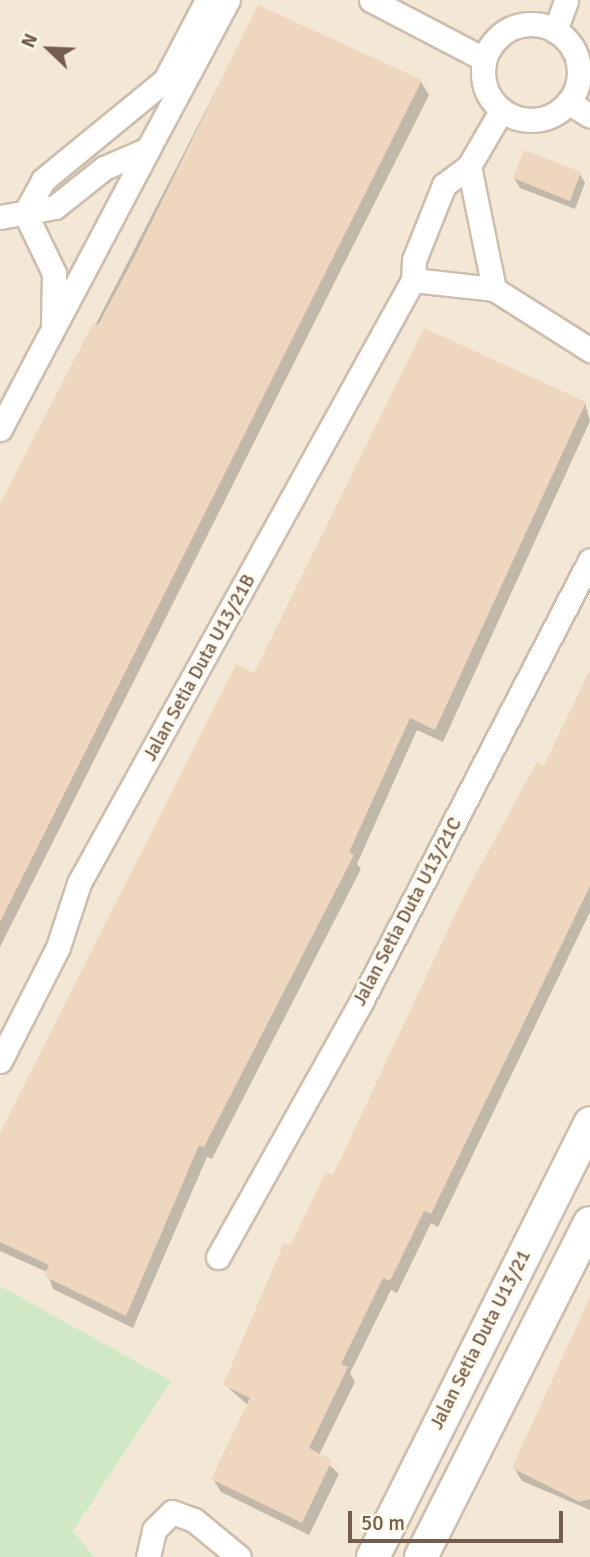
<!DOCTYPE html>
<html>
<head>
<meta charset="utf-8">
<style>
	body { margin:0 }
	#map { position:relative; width:590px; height:1557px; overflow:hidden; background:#fbf5e6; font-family:Signika,sans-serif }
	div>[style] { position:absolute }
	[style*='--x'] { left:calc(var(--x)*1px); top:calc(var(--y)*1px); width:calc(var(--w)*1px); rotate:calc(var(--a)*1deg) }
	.residential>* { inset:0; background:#f3e7d5 }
	.green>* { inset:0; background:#d1e8c5 }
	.shadow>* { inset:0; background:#0003 }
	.building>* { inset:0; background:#efd6bf }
	.roads { filter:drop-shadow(2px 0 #cdbdad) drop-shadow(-2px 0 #cdbdad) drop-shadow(0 2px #cdbdad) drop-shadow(0 -2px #cdbdad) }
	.street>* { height:23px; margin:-11.5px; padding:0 11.5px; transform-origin:11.5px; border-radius:11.5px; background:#fff }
	.street>.ring { margin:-11.5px; padding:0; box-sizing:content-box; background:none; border:23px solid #fff; border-radius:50% }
	.secondary>* { height:32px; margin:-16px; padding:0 16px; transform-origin:16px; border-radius:16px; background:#fff }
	span { translate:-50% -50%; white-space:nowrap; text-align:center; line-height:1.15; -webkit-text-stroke:5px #fef9ec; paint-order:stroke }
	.street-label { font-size:19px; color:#745d4c }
	.north { position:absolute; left:14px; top:14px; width:70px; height:70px; -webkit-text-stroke:5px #fef9ec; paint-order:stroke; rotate:293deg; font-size:19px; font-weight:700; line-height:28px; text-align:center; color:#745d4c }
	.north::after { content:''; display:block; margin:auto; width:24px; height:32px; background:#745d4c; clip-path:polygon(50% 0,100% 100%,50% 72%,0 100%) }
	.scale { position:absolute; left:348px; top:1511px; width:215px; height:32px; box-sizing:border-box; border:4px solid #745d4c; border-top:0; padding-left:9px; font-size:21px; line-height:24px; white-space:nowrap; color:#745d4c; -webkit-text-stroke:5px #fef9ec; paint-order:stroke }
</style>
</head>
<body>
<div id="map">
	<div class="residential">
		<i style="clip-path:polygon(0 0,590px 0,590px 1557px,0 1557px)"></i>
	</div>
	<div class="green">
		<i style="clip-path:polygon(0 1286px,171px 1381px,73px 1531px,94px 1557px,0 1557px)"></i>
	</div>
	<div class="shadow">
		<i style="clip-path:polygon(259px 7px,421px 82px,429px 95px,0 947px,0 510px)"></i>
		<i style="clip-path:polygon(580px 174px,585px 183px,575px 209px,520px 188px,514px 178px)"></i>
		<i style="clip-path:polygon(585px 403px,590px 421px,443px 742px,417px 730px,357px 864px,361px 869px,212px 1159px,207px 1157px,133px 1328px,53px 1289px,47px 1272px,0 1251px,0 1142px,255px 675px)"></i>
		<i style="clip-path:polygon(590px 695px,590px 912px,438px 1227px,431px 1223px,397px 1293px,391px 1290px,350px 1373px,355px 1382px,319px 1455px,339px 1474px,309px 1535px,221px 1492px,213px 1479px,249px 1406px,225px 1385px,545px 768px)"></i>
		<i style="clip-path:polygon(590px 1302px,590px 1510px,522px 1481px,514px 1468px)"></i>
	</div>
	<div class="building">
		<i style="clip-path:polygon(258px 5px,422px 80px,0 922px,0 504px,93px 323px,98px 325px,133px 260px)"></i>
		<i style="clip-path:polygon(524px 150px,581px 172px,570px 201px,513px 178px)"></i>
		<i style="clip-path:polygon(424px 328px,586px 402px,435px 730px,410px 718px,349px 852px,354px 855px,204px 1147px,199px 1145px,126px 1316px,44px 1276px,49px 1265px,0 1242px,0 1133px,236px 664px,254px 673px)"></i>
		<i style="clip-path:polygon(590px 670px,590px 886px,431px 1214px,424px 1211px,390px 1281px,383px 1278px,341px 1364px,348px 1367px,309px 1448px,332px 1460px,302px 1523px,211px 1479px,250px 1398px,223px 1385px,284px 1243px,290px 1246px,326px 1172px,333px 1175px,463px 898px,537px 762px,544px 765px)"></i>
		<i style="clip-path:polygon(590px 1297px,590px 1499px,580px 1502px,512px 1468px)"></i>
	</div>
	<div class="roads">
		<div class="street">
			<i style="--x:371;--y:0;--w:127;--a:27.6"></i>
			<i class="ring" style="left:483px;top:24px;width:73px;height:73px"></i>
			<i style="--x:555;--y:31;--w:33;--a:-70"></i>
			<i style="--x:568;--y:102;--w:26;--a:32"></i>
			<i style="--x:469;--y:166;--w:126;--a:78.5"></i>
			<i style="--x:25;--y:213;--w:38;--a:-61"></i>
			<i style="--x:43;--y:180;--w:158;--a:-39.3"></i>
			<i style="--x:165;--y:80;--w:90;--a:-62.3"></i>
			<i style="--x:25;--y:213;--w:67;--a:64.2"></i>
			<i style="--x:54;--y:273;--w:50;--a:91.1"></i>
			<i style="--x:0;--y:217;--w:56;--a:-10.3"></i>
			<i style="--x:55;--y:207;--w:63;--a:-38.5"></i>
			<i style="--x:104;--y:168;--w:48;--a:-23.4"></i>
			<i style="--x:148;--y:149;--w:169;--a:-61.8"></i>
			<i style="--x:413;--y:280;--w:81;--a:6.3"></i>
			<i style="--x:494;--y:289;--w:114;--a:32.4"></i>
			<i style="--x:0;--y:429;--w:317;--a:-62.1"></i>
			<i style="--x:0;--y:1061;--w:128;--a:-63"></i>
			<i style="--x:58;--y:947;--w:67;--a:-71.8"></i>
			<i style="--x:79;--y:883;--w:689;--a:-61.02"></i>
			<i style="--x:413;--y:280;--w:20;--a:-87"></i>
			<i style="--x:414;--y:260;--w:81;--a:-68.2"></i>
			<i style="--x:444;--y:185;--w:31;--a:-37"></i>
			<i style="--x:469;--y:166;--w:64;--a:-59.8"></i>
			<i style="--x:218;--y:1257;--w:295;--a:-60.7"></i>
			<i style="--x:362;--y:1000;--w:495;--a:-62.6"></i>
			<i style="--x:148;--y:1557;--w:28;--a:-77"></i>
			<i style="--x:154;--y:1530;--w:25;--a:-45"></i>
			<i style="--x:172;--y:1512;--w:23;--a:20"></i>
			<i style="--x:194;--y:1520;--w:58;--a:39.4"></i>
		</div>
		<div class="secondary">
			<i style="--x:373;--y:1557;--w:485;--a:-63.4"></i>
			<i style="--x:421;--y:1557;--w:374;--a:-63.2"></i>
		</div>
	</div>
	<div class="street-label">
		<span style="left:200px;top:668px;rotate:-61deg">Jalan Setia Duta U13/21B</span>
		<span style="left:408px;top:912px;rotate:-62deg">Jalan Setia Duta U13/21C</span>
		<span style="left:481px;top:1340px;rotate:-63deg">Jalan Setia Duta U13/21</span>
	</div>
	<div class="north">N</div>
	<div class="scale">50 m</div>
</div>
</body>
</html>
